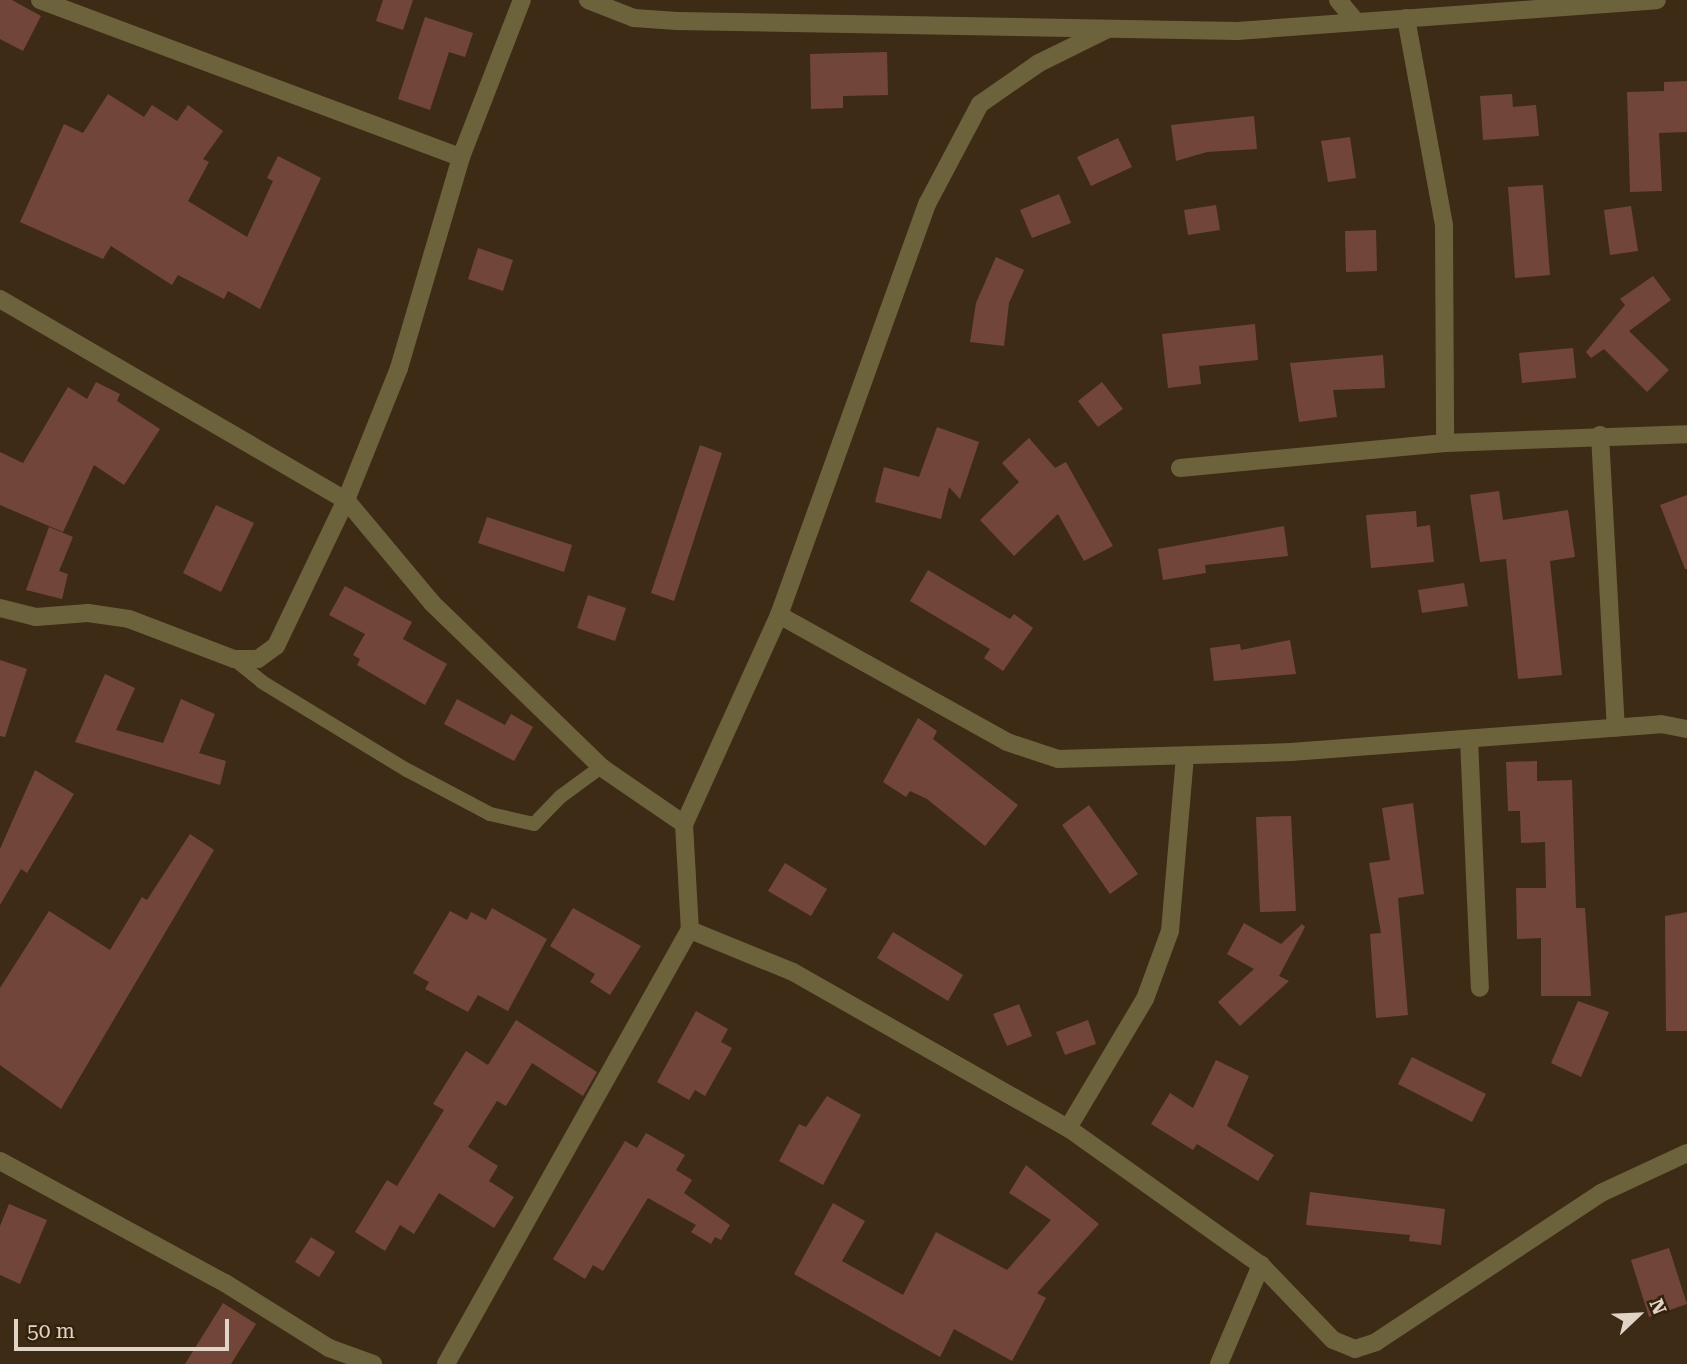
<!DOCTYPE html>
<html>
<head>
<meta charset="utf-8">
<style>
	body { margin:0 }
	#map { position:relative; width:1687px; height:1364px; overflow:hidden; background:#3d2b16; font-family:"Roboto Serif",serif }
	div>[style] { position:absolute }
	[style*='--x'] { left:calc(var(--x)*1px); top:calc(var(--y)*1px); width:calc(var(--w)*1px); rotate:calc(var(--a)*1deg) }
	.building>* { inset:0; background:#714638 }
	.service>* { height:14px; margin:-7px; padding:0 7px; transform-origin:7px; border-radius:7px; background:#6c633d }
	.minor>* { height:18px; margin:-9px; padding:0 9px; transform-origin:9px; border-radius:9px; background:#6c633d }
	span { translate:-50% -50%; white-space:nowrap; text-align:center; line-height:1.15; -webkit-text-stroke:5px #33210c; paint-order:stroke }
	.north { position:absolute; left:1603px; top:1280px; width:70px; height:70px; -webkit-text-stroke:5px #33210c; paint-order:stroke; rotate:67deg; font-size:19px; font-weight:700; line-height:28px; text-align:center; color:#e0d4c7 }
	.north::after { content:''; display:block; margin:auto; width:24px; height:32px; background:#e0d4c7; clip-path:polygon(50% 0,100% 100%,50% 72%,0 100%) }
	.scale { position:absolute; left:14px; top:1319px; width:215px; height:32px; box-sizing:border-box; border:4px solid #e0d4c7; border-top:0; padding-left:9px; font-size:21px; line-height:24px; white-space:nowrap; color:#e0d4c7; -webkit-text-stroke:5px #33210c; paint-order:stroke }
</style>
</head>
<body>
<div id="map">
	<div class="building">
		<i style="clip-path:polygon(0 0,12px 0,41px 16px,23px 51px,0 39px)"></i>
		<i style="clip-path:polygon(383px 0,413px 0,403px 30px,376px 21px)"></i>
		<i style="clip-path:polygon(425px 17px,473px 33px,465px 57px,449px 52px,430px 110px,398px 99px)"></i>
		<i style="clip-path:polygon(887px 52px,888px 95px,843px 96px,843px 108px,811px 109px,810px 54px)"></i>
		<i style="clip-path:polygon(1687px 81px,1687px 132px,1659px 133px,1662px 191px,1630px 192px,1627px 92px,1664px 91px,1664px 82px)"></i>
		<i style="clip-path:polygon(108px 94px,144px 117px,152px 105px,177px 121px,188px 105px,223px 131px,203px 159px,209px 162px,188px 201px,247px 237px,273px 181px,267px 178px,278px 156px,321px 178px,260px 309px,228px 291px,224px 299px,178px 275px,172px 285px,111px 246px,103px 259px,20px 222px,64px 124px,83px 133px)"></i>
		<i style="clip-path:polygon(1512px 94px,1513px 107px,1536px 105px,1539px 136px,1483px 140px,1480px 96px)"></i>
		<i style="clip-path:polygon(1254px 116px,1257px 149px,1207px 152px,1176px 161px,1171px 125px)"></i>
		<i style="clip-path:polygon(1350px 137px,1356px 178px,1328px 182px,1321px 141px)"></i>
		<i style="clip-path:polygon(1118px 138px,1132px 167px,1091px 186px,1077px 157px)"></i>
		<i style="clip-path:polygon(1543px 185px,1550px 275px,1515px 278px,1508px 187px)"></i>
		<i style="clip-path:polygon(1059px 194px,1071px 223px,1032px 238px,1020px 210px)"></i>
		<i style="clip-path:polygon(1216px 205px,1220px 230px,1188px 235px,1184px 210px)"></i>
		<i style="clip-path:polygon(1631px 206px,1638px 251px,1610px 255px,1604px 210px)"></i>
		<i style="clip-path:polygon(1376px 230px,1377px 271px,1346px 272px,1345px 231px)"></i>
		<i style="clip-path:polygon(478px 248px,513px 260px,503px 291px,468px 279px)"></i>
		<i style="clip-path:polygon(996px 257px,1024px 270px,1009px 303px,1004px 346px,970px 342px,976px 303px)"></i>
		<i style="clip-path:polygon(1653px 276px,1671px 300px,1629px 331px,1669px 370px,1647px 392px,1604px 349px,1591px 358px,1586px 352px,1625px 305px,1620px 299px)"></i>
		<i style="clip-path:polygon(1255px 324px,1258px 360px,1199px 366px,1201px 384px,1168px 388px,1162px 334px)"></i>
		<i style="clip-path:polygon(1573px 348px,1576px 378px,1522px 383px,1519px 353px)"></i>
		<i style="clip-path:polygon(1383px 355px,1385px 388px,1333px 390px,1337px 417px,1299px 422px,1290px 363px)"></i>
		<i style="clip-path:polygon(96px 382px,120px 394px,117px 401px,160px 429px,124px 485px,94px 465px,63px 532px,0 505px,0 452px,23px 463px,68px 387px,87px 399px)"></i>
		<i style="clip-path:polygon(1102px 382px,1123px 409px,1098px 427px,1078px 401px)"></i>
		<i style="clip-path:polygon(937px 427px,979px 442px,960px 499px,949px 487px,941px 519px,875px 502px,884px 467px,919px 477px)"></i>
		<i style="clip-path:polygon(1029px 438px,1055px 468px,1066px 462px,1113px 546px,1084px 561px,1058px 514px,1014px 556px,980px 520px,1019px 482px,1002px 463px)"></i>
		<i style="clip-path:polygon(700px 445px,722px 453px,674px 601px,651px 593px)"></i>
		<i style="clip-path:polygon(1499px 491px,1503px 520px,1568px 510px,1575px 557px,1550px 561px,1562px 675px,1518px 679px,1506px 559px,1480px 562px,1470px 495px)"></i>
		<i style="clip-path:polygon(1687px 495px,1687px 569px,1685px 569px,1660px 505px)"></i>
		<i style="clip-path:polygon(216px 505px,254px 523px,221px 592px,183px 573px)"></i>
		<i style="clip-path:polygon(1416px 511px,1417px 527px,1430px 525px,1434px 562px,1371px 568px,1366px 515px)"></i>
		<i style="clip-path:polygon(487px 517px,572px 545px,564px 572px,478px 543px)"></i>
		<i style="clip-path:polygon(1284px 526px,1288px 556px,1205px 565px,1206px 573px,1163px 580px,1158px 549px)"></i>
		<i style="clip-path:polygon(49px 527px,73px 537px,59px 571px,68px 574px,62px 599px,26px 590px)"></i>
		<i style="clip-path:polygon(928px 570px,1010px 619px,1014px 614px,1033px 628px,1003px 671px,984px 658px,990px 649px,910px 601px)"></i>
		<i style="clip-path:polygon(1464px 583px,1468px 606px,1422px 613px,1418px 590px)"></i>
		<i style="clip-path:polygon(345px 586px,412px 622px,403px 639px,447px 664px,425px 705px,357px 665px,360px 659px,353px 655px,365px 634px,329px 615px)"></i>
		<i style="clip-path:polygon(588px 595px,626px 608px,615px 641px,577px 628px)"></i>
		<i style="clip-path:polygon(1290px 640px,1296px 674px,1214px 681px,1210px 648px,1240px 644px,1241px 650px)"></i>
		<i style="clip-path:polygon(0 660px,27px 669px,5px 737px,0 736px)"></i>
		<i style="clip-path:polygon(105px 674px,135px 688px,116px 730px,163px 743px,181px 699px,215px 714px,199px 753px,226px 761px,220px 785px,75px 742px)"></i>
		<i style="clip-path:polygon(457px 699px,505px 725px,511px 714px,533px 727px,514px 761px,444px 724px)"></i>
		<i style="clip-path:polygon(918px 718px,937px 731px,933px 739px,1018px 805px,985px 846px,927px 799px,910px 791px,906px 797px,883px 782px)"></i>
		<i style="clip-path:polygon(1537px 761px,1537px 781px,1572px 780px,1576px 908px,1585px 908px,1591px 996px,1541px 996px,1541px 938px,1517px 939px,1516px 888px,1546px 888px,1545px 842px,1521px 843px,1520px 811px,1508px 811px,1506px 762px)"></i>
		<i style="clip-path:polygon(35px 770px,74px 794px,27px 873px,21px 869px,0 905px,0 849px)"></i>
		<i style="clip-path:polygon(1413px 803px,1424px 894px,1398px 898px,1408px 1015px,1376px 1018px,1370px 934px,1381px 933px,1369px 863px,1390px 860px,1382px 808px)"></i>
		<i style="clip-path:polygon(1089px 805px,1138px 874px,1110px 894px,1062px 825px)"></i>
		<i style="clip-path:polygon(1291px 816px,1296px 911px,1260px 912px,1256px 817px)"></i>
		<i style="clip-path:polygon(190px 834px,214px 850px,61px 1109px,0 1065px,0 988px,49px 911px,110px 950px,142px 897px,147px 900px)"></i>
		<i style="clip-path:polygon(785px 863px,827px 889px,811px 916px,768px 891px)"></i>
		<i style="clip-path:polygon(492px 908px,547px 939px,508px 1011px,478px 995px,468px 1012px,425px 989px,429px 982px,413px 973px,450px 911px,467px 920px,471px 912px,486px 920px)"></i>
		<i style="clip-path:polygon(573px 908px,641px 946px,610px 995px,590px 982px,595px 974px,550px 946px)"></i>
		<i style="clip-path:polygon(1687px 912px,1687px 1031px,1666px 1031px,1665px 916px)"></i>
		<i style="clip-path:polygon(1244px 923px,1281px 944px,1302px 924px,1305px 927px,1279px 976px,1289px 981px,1240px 1026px,1218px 1002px,1254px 969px,1227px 954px)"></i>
		<i style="clip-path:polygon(893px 932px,963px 975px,948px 1001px,877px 958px)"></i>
		<i style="clip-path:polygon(1578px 1001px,1609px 1012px,1581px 1077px,1551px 1063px)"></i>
		<i style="clip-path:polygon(1019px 1004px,1032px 1036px,1007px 1046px,993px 1014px)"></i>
		<i style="clip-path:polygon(696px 1011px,728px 1029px,721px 1042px,732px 1048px,705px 1096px,695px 1090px,689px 1100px,657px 1082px)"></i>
		<i style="clip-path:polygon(516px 1020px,597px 1072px,583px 1096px,532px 1063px,506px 1106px,497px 1101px,468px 1147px,498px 1166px,489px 1181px,514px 1197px,494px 1228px,439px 1193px,414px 1234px,400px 1225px,385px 1251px,355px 1232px,387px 1180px,397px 1186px,444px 1110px,433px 1104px,466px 1051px,488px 1065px)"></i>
		<i style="clip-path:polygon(1088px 1020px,1096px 1044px,1065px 1055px,1056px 1032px)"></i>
		<i style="clip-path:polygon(1412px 1057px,1486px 1094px,1472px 1122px,1398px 1084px)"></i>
		<i style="clip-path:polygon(1216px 1060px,1249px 1076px,1227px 1126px,1274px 1155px,1258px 1181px,1197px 1144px,1193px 1150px,1151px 1124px,1170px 1093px,1193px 1108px)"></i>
		<i style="clip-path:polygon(827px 1096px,861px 1115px,823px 1185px,779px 1161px,799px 1124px,806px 1127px)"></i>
		<i style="clip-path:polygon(646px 1133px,685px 1155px,676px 1170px,692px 1180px,684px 1193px,730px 1225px,721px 1240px,715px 1237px,711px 1244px,691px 1232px,696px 1225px,648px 1198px,603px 1271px,593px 1265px,585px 1279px,553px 1259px,625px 1141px,637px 1148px)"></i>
		<i style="clip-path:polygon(1026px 1165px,1099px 1224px,1037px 1293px,1046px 1298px,1012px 1361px,954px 1329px,940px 1357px,794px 1274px,833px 1203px,865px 1221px,842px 1261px,903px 1295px,936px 1232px,1007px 1270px,1051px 1220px,1009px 1193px)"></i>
		<i style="clip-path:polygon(1310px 1192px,1445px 1209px,1441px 1245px,1409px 1241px,1410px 1235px,1306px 1225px)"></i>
		<i style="clip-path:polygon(9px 1204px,47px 1220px,20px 1284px,0 1275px,0 1226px)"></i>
		<i style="clip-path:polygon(311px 1237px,335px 1252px,319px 1277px,295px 1262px)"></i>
		<i style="clip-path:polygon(1669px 1248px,1687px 1304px,1649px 1317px,1631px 1260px)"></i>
		<i style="clip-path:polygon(223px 1303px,256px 1324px,231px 1364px,185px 1364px)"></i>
	</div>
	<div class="service">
		<i style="--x:234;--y:659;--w:36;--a:39"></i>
		<i style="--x:262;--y:682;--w:170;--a:31.3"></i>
		<i style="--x:407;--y:770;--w:94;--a:27.9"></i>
		<i style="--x:490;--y:814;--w:45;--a:12.8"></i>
		<i style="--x:534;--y:824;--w:37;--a:-46"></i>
		<i style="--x:560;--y:797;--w:51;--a:-36.2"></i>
	</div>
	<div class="minor">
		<i style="--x:40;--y:0;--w:449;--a:20.5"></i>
		<i style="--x:588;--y:0;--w:49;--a:21.4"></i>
		<i style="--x:634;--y:18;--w:43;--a:4"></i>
		<i style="--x:677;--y:21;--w:560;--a:1.02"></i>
		<i style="--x:1237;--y:31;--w:421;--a:-4.2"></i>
		<i style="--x:1338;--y:0;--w:26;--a:50"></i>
		<i style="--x:1406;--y:18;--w:210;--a:79.6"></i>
		<i style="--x:1444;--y:225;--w:218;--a:89.7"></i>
		<i style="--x:1106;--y:30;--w:75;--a:153.8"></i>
		<i style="--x:1039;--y:63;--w:72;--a:145.2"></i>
		<i style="--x:980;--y:104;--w:113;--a:117.9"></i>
		<i style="--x:927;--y:204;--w:437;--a:109.8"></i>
		<i style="--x:779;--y:615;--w:230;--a:114.4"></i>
		<i style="--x:684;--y:824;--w:106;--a:86.8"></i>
		<i style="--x:690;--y:930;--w:111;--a:22.2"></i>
		<i style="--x:793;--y:972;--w:316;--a:29.6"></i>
		<i style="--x:1068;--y:1128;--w:237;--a:35.4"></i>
		<i style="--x:1261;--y:1265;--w:104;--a:46.2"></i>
		<i style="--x:1333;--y:1340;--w:24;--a:22"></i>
		<i style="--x:1355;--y:1349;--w:22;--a:-18"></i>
		<i style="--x:1376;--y:1342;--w:270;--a:-33.5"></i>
		<i style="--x:1601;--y:1193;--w:95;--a:-24.9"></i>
		<i style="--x:0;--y:299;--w:400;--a:30.2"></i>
		<i style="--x:346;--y:500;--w:134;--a:50.1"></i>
		<i style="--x:432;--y:603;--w:235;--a:44.1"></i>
		<i style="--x:601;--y:767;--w:101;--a:34.5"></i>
		<i style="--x:1600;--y:435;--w:293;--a:86.9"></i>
		<i style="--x:1180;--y:468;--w:266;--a:-5.4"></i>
		<i style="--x:1445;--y:443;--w:242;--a:-2.1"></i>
		<i style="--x:0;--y:608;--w:37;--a:14"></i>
		<i style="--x:36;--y:617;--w:52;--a:-4.4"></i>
		<i style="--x:88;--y:613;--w:41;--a:8.3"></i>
		<i style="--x:129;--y:619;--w:112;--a:20.9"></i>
		<i style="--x:234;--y:659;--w:24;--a:0"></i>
		<i style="--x:258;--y:659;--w:22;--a:-36"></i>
		<i style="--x:276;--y:646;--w:162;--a:-64.4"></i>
		<i style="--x:346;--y:500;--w:142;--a:-68.1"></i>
		<i style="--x:399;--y:368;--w:220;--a:-73.6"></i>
		<i style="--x:461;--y:157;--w:168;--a:-68.8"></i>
		<i style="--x:779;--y:615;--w:261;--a:29.1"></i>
		<i style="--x:1007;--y:742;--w:54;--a:18.4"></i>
		<i style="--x:1058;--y:759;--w:233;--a:-1.7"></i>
		<i style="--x:1291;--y:752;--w:371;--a:-4.3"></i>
		<i style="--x:1661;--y:724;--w:26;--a:11"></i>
		<i style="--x:1469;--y:739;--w:249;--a:87.5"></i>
		<i style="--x:1068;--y:1128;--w:150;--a:-59.2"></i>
		<i style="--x:1145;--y:999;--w:72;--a:-69.8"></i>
		<i style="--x:1170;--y:931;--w:176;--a:-85.1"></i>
		<i style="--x:0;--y:1161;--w:256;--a:28.5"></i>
		<i style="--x:225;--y:1283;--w:123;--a:32"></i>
		<i style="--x:329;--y:1348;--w:47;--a:20"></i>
		<i style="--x:446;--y:1364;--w:498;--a:-60.7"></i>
		<i style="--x:1219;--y:1364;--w:108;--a:-67"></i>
	</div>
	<div class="north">N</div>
	<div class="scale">50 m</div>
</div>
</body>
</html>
